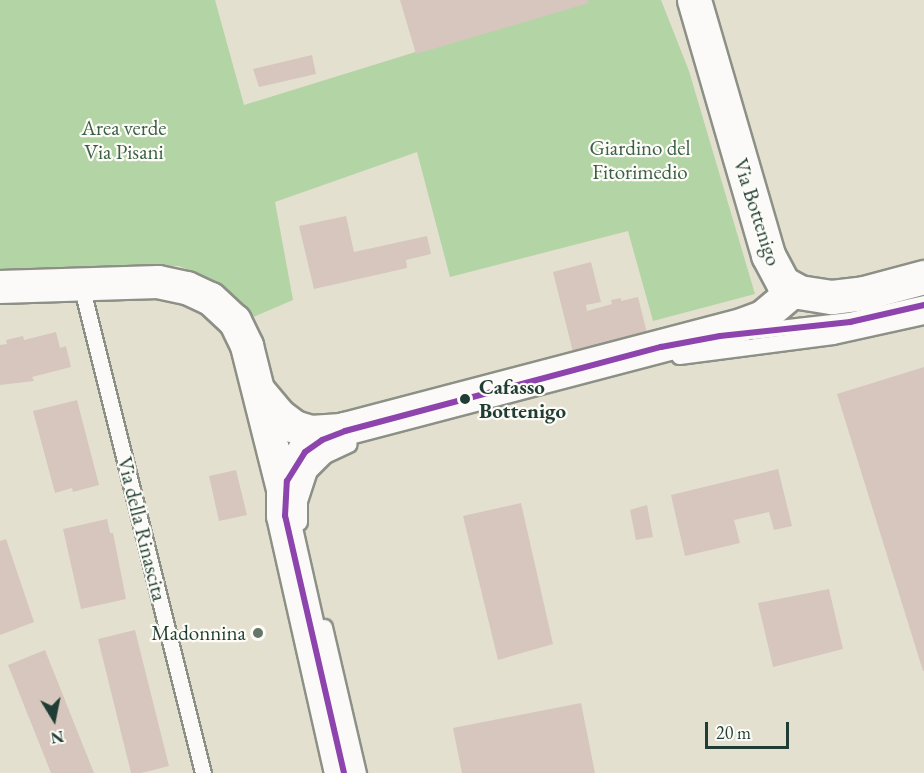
<!DOCTYPE html>
<html>
<head>
<meta charset="utf-8">
<style>
	body { margin:0 }
	#map { position:relative; width:924px; height:773px; overflow:hidden; background:#e4e0cf; font-family:"EB Garamond",serif }
	div>[style] { position:absolute }
	[style*='--x'] { left:calc(var(--x)*1px); top:calc(var(--y)*1px); width:calc(var(--w)*1px); rotate:calc(var(--a)*1deg) }
	.green>* { inset:0; background:#b3d4a5 }
	.building>* { inset:0; background:#d6c6bd }
	.roads { filter:drop-shadow(2px 0 #8d9086) drop-shadow(-2px 0 #8d9086) drop-shadow(0 2px #8d9086) drop-shadow(0 -2px #8d9086) }
	.service>* { height:15px; margin:-7.5px; padding:0 7.5px; transform-origin:7.5px; border-radius:7.5px; background:#fbfaf8 }
	.minor>* { height:32px; margin:-16px; padding:0 16px; transform-origin:16px; border-radius:16px; background:#fbfaf8 }
	.tertiary>* { height:33px; margin:-16.5px; padding:0 16.5px; transform-origin:16.5px; border-radius:16.5px; background:#fbfaf8 }
	.tram-1>* { height:6px; margin:-3px; padding:0 3px; transform-origin:3px; border-radius:3px; background:#8e44ad }
	.dots>* { width:16px; height:16px; translate:-50% -50%; box-sizing:border-box; border:3px solid #fdfcf7; border-radius:50% }
	span { translate:-50% -50%; white-space:nowrap; text-align:center; line-height:1.15; -webkit-text-stroke:4.5px #fdfcf7; paint-order:stroke }
	.park-label { font-size:21px; color:#3a6048 }
	.street-label { font-size:21px; color:#1f3d34 }
	.stop-label { font-size:21px; color:#1f3d34; font-weight:700 }
	.left { translate:0 -50%; text-align:left }
	.poi-label { font-size:21px; color:#1f3d34 }
	.right { translate:-100% -50%; text-align:right }
	.north { position:absolute; left:24px; top:689px; width:60px; height:60px; -webkit-text-stroke:4px #fdfcf7; paint-order:stroke; rotate:170deg; font-size:16px; font-weight:700; line-height:24px; text-align:center; color:#1f3d34 }
	.north::after { content:''; display:block; margin:auto; width:21px; height:27px; background:#1f3d34; clip-path:polygon(50% 0,100% 100%,50% 72%,0 100%) }
	.scale { position:absolute; left:705px; top:722px; width:84px; height:27px; box-sizing:border-box; border:3px solid #1f3d34; border-top:0; padding-left:8px; font-size:18px; line-height:21px; white-space:nowrap; color:#1f3d34; -webkit-text-stroke:4px #fdfcf7; paint-order:stroke }
</style>
</head>
<body>
<div id="map">
	<div class="green">
		<i style="clip-path:polygon(0 0,215px 0,244px 105px,584px 0,661px 0,689px 71px,755px 294px,653px 321px,628px 231px,450px 277px,417px 152px,275px 202px,293px 300px,249px 319px,214px 281px,179px 266px,106px 266px,0 272px)"></i>
	</div>
	<div class="building">
		<i style="clip-path:polygon(400px 0,588px 0,589px 3px,416px 54px)"></i>
		<i style="clip-path:polygon(312px 55px,316px 74px,259px 87px,253px 69px)"></i>
		<i style="clip-path:polygon(346px 216px,354px 252px,427px 236px,431px 254px,406px 260px,407px 268px,314px 289px,299px 226px)"></i>
		<i style="clip-path:polygon(591px 262px,601px 302px,586px 305px,587px 311px,612px 304px,611px 300px,621px 298px,621px 301px,638px 297px,648px 337px,574px 356px,553px 272px)"></i>
		<i style="clip-path:polygon(56px 332px,60px 348px,66px 346px,71px 367px,32px 377px,34px 381px,0 385px,0 345px,7px 344px,6px 340px,23px 336px,24px 340px)"></i>
		<i style="clip-path:polygon(924px 367px,924px 671px,923px 671px,837px 394px)"></i>
		<i style="clip-path:polygon(77px 400px,99px 485px,73px 492px,72px 488px,55px 493px,33px 411px)"></i>
		<i style="clip-path:polygon(778px 469px,792px 526px,774px 530px,769px 512px,734px 520px,740px 543px,685px 556px,671px 495px)"></i>
		<i style="clip-path:polygon(236px 470px,247px 515px,219px 521px,209px 476px)"></i>
		<i style="clip-path:polygon(521px 503px,553px 644px,498px 660px,463px 516px)"></i>
		<i style="clip-path:polygon(647px 505px,653px 537px,636px 540px,630px 510px)"></i>
		<i style="clip-path:polygon(107px 519px,110px 533px,113px 533px,126px 599px,81px 609px,63px 529px)"></i>
		<i style="clip-path:polygon(6px 539px,34px 622px,0 635px,0 541px)"></i>
		<i style="clip-path:polygon(829px 589px,843px 649px,773px 667px,758px 603px)"></i>
		<i style="clip-path:polygon(135px 630px,169px 766px,141px 773px,131px 773px,98px 639px)"></i>
		<i style="clip-path:polygon(45px 650px,94px 773px,51px 773px,8px 665px)"></i>
		<i style="clip-path:polygon(581px 703px,595px 773px,462px 773px,453px 728px)"></i>
	</div>
	<div class="roads">
		<div class="service">
			<i style="--x:81;--y:285;--w:503;--a:75.96"></i>
			<i style="--x:753;--y:331;--w:97;--a:-6.5"></i>
			<i style="--x:849;--y:320;--w:77;--a:-12.8"></i>
			<i style="--x:679;--y:356;--w:155;--a:-7.4"></i>
			<i style="--x:833;--y:336;--w:93;--a:-12.4"></i>
			<i style="--x:299;--y:522;--w:21;--a:-90"></i>
			<i style="--x:299;--y:501;--w:32;--a:-72"></i>
			<i style="--x:309;--y:471;--w:23;--a:-45"></i>
			<i style="--x:325;--y:455;--w:26;--a:-25"></i>
			<i style="--x:324;--y:627;--w:150;--a:76.9"></i>
		</div>
		<div class="minor">
			<i style="--x:0;--y:287;--w:158;--a:-1.8"></i>
			<i style="--x:158;--y:282;--w:30;--a:12"></i>
			<i style="--x:187;--y:288;--w:26;--a:25"></i>
			<i style="--x:211;--y:299;--w:33;--a:43"></i>
			<i style="--x:235;--y:321;--w:28;--a:64"></i>
			<i style="--x:247;--y:346;--w:147;--a:75.9"></i>
			<i style="--x:260;--y:392;--w:30;--a:50"></i>
			<i style="--x:279;--y:415;--w:20;--a:37"></i>
			<i style="--x:295;--y:427;--w:17;--a:17"></i>
			<i style="--x:311;--y:432;--w:27;--a:-4"></i>
			<i style="--x:341;--y:773;--w:263;--a:-102.7"></i>
			<i style="--x:283;--y:516;--w:27;--a:-90"></i>
			<i style="--x:283;--y:489;--w:25;--a:-69"></i>
			<i style="--x:292;--y:466;--w:19;--a:-51"></i>
			<i style="--x:304;--y:451;--w:21;--a:-37"></i>
			<i style="--x:321;--y:438;--w:26;--a:-21"></i>
			<i style="--x:345;--y:429;--w:413;--a:-14.7"></i>
			<i style="--x:744;--y:324;--w:20;--a:-20"></i>
			<i style="--x:763;--y:317;--w:42;--a:-40.2"></i>
		</div>
		<div class="tertiary">
			<i style="--x:694;--y:0;--w:266;--a:73.8"></i>
			<i style="--x:768;--y:255;--w:32;--a:62"></i>
			<i style="--x:783;--y:283;--w:18;--a:29"></i>
			<i style="--x:799;--y:292;--w:33;--a:9"></i>
			<i style="--x:832;--y:297;--w:32;--a:-7"></i>
			<i style="--x:864;--y:293;--w:62;--a:-14.9"></i>
		</div>
	</div>
	<div class="tram-1">
		<i style="--x:344;--y:773;--w:264;--a:-102.9"></i>
		<i style="--x:285;--y:516;--w:35;--a:-87"></i>
		<i style="--x:287;--y:481;--w:34;--a:-58"></i>
		<i style="--x:305;--y:452;--w:21;--a:-35"></i>
		<i style="--x:322;--y:440;--w:25;--a:-21"></i>
		<i style="--x:345;--y:431;--w:327;--a:-14.9"></i>
		<i style="--x:661;--y:347;--w:60;--a:-10.6"></i>
		<i style="--x:720;--y:336;--w:131;--a:-6.1"></i>
		<i style="--x:850;--y:322;--w:76;--a:-12.9"></i>
	</div>
	<div class="dots">
		<i style="left:465px;top:399px;background:#1f3d34"></i>
		<i style="left:258px;top:633px;background:#64766a"></i>
	</div>
	<div class="park-label">
		<span style="left:124px;top:140px">Area verde<br>Via Pisani</span>
		<span style="left:640px;top:160px">Giardino del<br>Fitorimedio</span>
	</div>
	<div class="street-label">
		<span style="left:757px;top:212px;rotate:72deg">Via Bottenigo</span>
		<span style="left:142px;top:529px;rotate:76deg">Via della Rinascita</span>
	</div>
	<div class="stop-label">
		<span class="left" style="left:479px;top:399px">Cafasso<br>Bottenigo</span>
	</div>
	<div class="poi-label">
		<span class="right" style="left:246px;top:633px">Madonnina</span>
	</div>
	<div class="north">N</div>
	<div class="scale">20 m</div>
</div>
</body>
</html>
